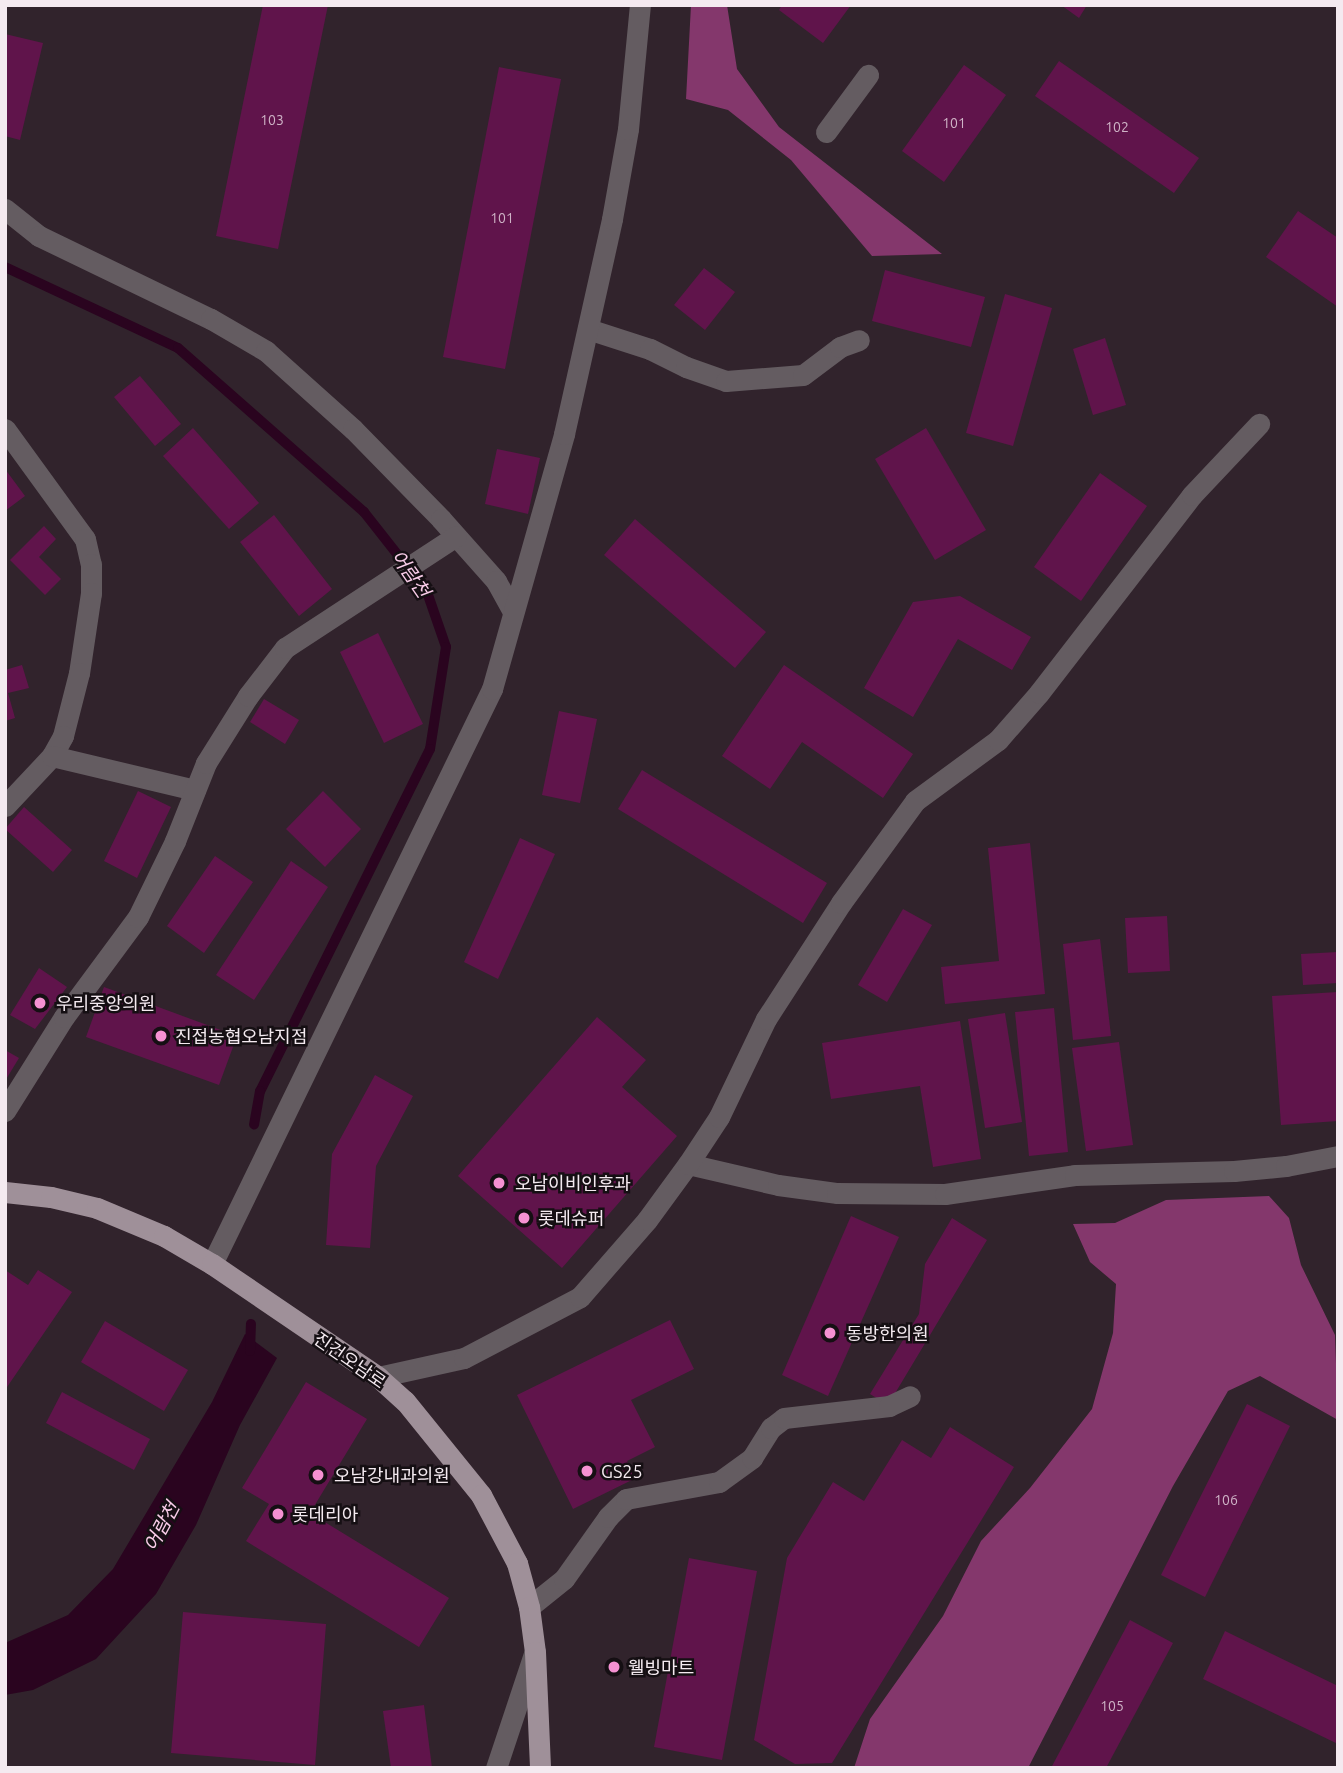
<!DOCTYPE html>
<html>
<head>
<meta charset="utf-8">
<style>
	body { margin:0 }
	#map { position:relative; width:1343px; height:1773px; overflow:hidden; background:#31232c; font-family:Ubuntu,"Noto Sans KR",sans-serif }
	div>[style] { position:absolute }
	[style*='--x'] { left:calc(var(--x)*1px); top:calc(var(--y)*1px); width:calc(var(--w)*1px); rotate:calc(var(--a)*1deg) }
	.forest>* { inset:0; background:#84376c }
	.water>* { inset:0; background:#2a041f }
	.stream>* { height:10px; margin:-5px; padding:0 5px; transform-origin:5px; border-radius:5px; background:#2a041f }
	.building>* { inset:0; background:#60144b }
	.minor>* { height:21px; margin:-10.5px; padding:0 10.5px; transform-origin:10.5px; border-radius:10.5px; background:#645c61 }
	.major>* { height:21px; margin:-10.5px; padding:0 10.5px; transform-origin:10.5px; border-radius:10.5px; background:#9f9099 }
	.dots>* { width:19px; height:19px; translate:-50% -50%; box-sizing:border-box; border:4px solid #150f13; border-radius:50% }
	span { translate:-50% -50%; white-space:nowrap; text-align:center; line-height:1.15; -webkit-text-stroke:5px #150f13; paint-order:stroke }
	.number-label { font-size:14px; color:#cfb4c7 }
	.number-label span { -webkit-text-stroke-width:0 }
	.poi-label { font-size:18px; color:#f4eaf0 }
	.left { translate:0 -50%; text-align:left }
	.street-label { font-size:18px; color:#f4eaf0 }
	.water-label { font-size:19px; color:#facde9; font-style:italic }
	.frame { position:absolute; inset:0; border:7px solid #f4eaf0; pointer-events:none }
</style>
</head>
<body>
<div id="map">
	<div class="forest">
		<i style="clip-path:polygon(691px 5px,727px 5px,737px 69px,779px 127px,942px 254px,872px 256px,791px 160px,728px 110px,686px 99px)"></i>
		<i style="clip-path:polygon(1269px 1196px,1289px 1218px,1301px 1265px,1335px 1335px,1338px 1420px,1260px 1376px,1228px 1391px,1173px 1486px,1028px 1768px,854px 1768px,870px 1719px,943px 1616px,981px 1541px,1030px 1488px,1092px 1409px,1113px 1333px,1116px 1284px,1090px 1262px,1073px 1224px,1115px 1223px,1166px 1200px)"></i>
	</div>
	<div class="water">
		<i style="clip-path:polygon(245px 1334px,277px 1358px,240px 1425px,196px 1525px,156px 1594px,96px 1659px,33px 1690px,5px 1695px,5px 1643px,68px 1615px,113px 1569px,212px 1402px)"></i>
	</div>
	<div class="stream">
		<i style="--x:5;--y:267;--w:191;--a:25.1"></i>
		<i style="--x:178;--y:348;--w:248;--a:41.4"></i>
		<i style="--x:364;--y:512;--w:102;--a:51.8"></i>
		<i style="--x:427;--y:592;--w:58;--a:70.9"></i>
		<i style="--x:446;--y:647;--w:103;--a:98.9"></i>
		<i style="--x:430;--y:749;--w:382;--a:116.4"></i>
		<i style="--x:260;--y:1091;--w:34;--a:100"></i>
		<i style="--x:250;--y:1351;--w:27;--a:-88"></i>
	</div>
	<div class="building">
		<i style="clip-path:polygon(263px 5px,328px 5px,278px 249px,216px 236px)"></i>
		<i style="clip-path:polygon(782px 5px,851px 5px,823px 43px,779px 10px)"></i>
		<i style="clip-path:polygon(1061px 5px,1087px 5px,1079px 18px)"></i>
		<i style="clip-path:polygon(5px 34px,43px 43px,20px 140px,5px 136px)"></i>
		<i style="clip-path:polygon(1059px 61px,1199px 158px,1174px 193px,1035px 96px)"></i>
		<i style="clip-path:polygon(964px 65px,1006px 95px,944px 182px,902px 151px)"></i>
		<i style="clip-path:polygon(499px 67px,561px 79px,505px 369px,443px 357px)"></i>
		<i style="clip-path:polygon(1298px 211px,1338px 238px,1338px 307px,1266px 257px)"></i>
		<i style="clip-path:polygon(704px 268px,735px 292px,705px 330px,674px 305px)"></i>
		<i style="clip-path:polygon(885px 270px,985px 297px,971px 347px,872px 321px)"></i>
		<i style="clip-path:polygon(1005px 294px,1052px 308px,1013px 446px,966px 433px)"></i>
		<i style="clip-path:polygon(1105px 338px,1126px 405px,1093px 415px,1073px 349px)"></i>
		<i style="clip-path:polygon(140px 376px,181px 424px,155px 446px,114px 397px)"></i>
		<i style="clip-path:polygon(193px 428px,259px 503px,229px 529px,163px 456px)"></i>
		<i style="clip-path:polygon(926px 428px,986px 530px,935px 560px,875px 459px)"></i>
		<i style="clip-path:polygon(497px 449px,540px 458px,528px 514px,485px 504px)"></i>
		<i style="clip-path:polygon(5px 469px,25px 496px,5px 511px)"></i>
		<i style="clip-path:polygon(1100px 473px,1147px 506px,1081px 601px,1034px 567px)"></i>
		<i style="clip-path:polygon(274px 515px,332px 589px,299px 616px,240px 542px)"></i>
		<i style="clip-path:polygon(635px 519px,766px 632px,735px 668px,604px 555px)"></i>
		<i style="clip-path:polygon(44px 526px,56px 539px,39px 557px,61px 579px,45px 595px,10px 560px)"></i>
		<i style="clip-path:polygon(960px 596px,1031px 637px,1012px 670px,958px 639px,913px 717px,864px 688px,913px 602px)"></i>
		<i style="clip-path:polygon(378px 633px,423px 724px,384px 743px,340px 652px)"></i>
		<i style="clip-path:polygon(22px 665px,29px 688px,8px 693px,15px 718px,5px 721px,5px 670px)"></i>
		<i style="clip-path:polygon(784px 665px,913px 754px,883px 798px,802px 742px,770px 789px,722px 756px)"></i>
		<i style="clip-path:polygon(264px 699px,299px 720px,285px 744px,250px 722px)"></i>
		<i style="clip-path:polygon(559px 711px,597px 719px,580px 803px,542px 795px)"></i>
		<i style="clip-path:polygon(642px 770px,827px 883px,803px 923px,618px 809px)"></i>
		<i style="clip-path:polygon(138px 791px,171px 807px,137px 878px,104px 861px)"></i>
		<i style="clip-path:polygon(323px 791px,361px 829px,325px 867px,286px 829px)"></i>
		<i style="clip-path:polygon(24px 807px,72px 850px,53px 872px,5px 829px)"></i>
		<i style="clip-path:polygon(520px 838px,555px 854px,498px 979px,464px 962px)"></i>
		<i style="clip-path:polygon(1030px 843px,1045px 994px,945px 1004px,941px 967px,999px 961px,988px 848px)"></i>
		<i style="clip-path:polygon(215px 856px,253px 882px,204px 953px,167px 926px)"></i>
		<i style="clip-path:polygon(291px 861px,328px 887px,254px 1000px,216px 975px)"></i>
		<i style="clip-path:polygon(903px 909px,932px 925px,887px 1002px,858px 985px)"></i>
		<i style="clip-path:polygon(1167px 916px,1170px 971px,1128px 973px,1125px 918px)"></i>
		<i style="clip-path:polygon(1100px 939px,1111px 1036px,1073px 1040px,1063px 944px)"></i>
		<i style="clip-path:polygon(1338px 952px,1338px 983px,1303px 985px,1301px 954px)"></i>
		<i style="clip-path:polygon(39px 968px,67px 987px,35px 1029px,10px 1015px)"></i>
		<i style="clip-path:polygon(104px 987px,237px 1036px,219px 1085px,86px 1037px)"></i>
		<i style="clip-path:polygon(1338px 992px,1338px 1121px,1281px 1125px,1272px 996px)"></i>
		<i style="clip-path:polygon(1054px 1008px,1068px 1152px,1029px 1156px,1015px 1012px)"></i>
		<i style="clip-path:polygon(1005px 1013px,1022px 1122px,985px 1128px,968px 1019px)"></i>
		<i style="clip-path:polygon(597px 1017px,646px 1060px,622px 1087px,677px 1136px,562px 1268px,458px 1176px)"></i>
		<i style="clip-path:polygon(960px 1021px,981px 1159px,933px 1167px,920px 1086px,831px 1099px,822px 1043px)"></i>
		<i style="clip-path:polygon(1119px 1042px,1133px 1145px,1086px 1151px,1072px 1048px)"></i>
		<i style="clip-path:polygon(5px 1050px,19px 1058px,5px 1081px)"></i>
		<i style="clip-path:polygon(375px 1075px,413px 1096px,376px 1166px,370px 1248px,326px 1245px,332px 1154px)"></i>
		<i style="clip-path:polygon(851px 1216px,899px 1237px,828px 1396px,782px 1375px)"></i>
		<i style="clip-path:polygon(952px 1218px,987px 1240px,888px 1405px,870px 1394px,919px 1314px,925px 1264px)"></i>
		<i style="clip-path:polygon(5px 1270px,28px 1285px,38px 1270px,72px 1292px,5px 1390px)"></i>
		<i style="clip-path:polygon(670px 1320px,694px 1369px,631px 1400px,655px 1447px,627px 1461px,636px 1478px,573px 1509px,517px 1395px)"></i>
		<i style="clip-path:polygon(105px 1321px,188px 1370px,164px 1411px,81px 1362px)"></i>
		<i style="clip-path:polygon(306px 1382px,367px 1419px,310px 1513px,449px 1598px,419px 1647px,246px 1541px,269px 1504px,242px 1488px)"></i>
		<i style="clip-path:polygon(62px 1392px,150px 1439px,134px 1470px,46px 1423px)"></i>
		<i style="clip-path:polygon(1247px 1404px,1290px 1426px,1205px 1597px,1161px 1575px)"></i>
		<i style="clip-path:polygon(950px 1427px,1014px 1467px,832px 1763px,795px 1764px,754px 1740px,787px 1558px,833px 1482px,864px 1501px,902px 1440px,931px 1458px)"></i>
		<i style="clip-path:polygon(689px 1558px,757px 1571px,722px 1760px,654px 1747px)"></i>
		<i style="clip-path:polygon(183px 1612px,326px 1624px,315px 1765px,171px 1753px)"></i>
		<i style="clip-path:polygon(1130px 1620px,1173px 1643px,1106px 1768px,1051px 1768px)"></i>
		<i style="clip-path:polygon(1225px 1631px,1338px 1686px,1338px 1744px,1203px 1679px)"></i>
		<i style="clip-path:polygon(424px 1705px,432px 1768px,391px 1768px,383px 1711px)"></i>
	</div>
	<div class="minor">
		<i style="--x:826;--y:132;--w:71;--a:-53.6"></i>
		<i style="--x:5;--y:209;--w:43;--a:38.5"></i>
		<i style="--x:39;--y:236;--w:191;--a:25.8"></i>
		<i style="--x:211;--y:319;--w:64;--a:30.2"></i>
		<i style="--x:266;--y:351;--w:117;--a:41.9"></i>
		<i style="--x:353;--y:429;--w:126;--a:45.6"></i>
		<i style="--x:441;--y:519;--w:83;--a:48.4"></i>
		<i style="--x:496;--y:581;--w:35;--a:61"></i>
		<i style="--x:588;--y:329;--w:65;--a:17.9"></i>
		<i style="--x:650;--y:349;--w:40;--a:26.6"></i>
		<i style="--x:686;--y:367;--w:42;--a:19.3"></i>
		<i style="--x:726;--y:381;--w:77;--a:-4.5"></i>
		<i style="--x:803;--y:375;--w:46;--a:-37.1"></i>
		<i style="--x:840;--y:347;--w:20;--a:-20"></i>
		<i style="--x:5;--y:429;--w:136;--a:54"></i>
		<i style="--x:85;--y:539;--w:26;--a:77"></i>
		<i style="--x:91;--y:564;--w:29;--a:90"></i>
		<i style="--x:91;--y:593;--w:81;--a:98.5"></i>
		<i style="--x:79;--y:673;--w:65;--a:104.3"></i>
		<i style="--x:63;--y:736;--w:23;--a:119"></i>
		<i style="--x:52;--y:756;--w:69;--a:133.2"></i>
		<i style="--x:52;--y:756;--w:147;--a:13.4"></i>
		<i style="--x:5;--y:1111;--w:111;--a:-57.9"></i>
		<i style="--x:64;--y:1017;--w:124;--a:-53.5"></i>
		<i style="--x:138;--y:917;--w:85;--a:-64"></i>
		<i style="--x:175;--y:841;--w:84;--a:-68.3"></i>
		<i style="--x:206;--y:763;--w:79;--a:-57.9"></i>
		<i style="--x:248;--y:696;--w:61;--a:-52.4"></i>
		<i style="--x:285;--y:648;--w:204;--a:-33.2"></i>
		<i style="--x:688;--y:1164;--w:92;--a:13.1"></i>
		<i style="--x:778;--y:1185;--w:60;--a:7.7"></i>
		<i style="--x:837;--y:1193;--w:108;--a:0.5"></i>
		<i style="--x:945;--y:1194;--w:131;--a:-8.3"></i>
		<i style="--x:1075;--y:1175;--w:159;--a:-1.4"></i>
		<i style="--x:1234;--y:1171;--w:52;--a:-5.5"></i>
		<i style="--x:1286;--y:1166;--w:53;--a:-10.9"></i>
		<i style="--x:212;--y:1264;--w:640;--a:-64.04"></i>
		<i style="--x:492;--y:689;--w:265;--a:-74.2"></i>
		<i style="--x:564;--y:434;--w:220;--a:-77.4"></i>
		<i style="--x:612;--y:219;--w:91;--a:-79.9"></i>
		<i style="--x:628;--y:129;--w:125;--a:-84.5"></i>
		<i style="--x:378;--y:1377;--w:88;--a:-12.5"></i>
		<i style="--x:464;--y:1358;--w:131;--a:-27.7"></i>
		<i style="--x:580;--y:1297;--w:102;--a:-49"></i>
		<i style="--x:647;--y:1220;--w:69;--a:-53.8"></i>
		<i style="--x:688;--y:1164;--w:56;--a:-56.6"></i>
		<i style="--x:719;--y:1117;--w:109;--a:-64.4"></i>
		<i style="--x:766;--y:1019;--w:138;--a:-57.1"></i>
		<i style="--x:841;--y:903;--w:126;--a:-54"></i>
		<i style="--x:915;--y:801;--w:103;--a:-36.3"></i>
		<i style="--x:998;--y:740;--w:62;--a:-48.9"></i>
		<i style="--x:1039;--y:693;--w:250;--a:-52.3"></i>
		<i style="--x:1192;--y:495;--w:98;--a:-46.7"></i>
		<i style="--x:529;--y:1607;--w:45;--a:-38.7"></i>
		<i style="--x:564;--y:1579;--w:76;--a:-54.6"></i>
		<i style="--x:608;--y:1517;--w:25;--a:-45"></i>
		<i style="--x:626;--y:1499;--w:95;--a:-10.4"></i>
		<i style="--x:719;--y:1482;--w:41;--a:-36"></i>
		<i style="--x:752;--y:1458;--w:36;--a:-58"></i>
		<i style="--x:771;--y:1428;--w:16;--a:-38"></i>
		<i style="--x:784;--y:1418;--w:106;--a:-6.5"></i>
		<i style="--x:889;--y:1406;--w:23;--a:-25"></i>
		<i style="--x:496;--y:1768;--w:120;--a:-71.6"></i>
	</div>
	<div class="major">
		<i style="--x:5;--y:1192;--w:46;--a:6.2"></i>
		<i style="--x:51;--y:1197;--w:47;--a:13.4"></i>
		<i style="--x:97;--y:1208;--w:73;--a:22.7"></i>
		<i style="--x:164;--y:1236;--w:56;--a:30.3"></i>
		<i style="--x:212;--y:1264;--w:201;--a:34.2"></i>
		<i style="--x:378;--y:1377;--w:36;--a:42"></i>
		<i style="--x:405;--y:1401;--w:121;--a:51"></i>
		<i style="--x:481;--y:1495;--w:77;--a:62.1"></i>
		<i style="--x:517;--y:1563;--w:46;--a:74.7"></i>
		<i style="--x:529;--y:1607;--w:45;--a:82.4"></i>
		<i style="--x:535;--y:1652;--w:116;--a:87.5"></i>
	</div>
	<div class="dots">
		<i style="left:40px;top:1003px;background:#f591d2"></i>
		<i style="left:161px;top:1036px;background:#f591d2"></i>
		<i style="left:499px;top:1183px;background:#f591d2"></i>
		<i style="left:524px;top:1218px;background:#f591d2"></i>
		<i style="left:830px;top:1333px;background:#f591d2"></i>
		<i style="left:587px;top:1471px;background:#f591d2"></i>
		<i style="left:318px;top:1475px;background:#f591d2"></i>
		<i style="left:278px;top:1514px;background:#f591d2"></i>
		<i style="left:614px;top:1667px;background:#f591d2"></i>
	</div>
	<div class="number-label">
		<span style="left:272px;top:120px">103</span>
		<span style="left:954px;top:123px">101</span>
		<span style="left:1117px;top:127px">102</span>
		<span style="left:502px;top:218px">101</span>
		<span style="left:1226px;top:1500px">106</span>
		<span style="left:1112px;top:1706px">105</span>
	</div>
	<div class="poi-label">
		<span class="left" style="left:56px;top:1003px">우리중앙의원</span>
		<span class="left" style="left:175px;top:1036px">진접농협오남지점</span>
		<span class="left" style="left:515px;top:1183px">오남이비인후과</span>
		<span class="left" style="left:538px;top:1218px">롯데슈퍼</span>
		<span class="left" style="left:846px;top:1333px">동방한의원</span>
		<span class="left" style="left:601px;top:1471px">GS25</span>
		<span class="left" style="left:334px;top:1475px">오남강내과의원</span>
		<span class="left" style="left:292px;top:1514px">롯데리아</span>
		<span class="left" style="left:628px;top:1667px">웰빙마트</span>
	</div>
	<div class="street-label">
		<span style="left:350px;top:1360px;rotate:35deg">진건오남로</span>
	</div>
	<div class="water-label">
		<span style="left:410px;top:574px;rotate:55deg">어람천</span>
		<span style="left:162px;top:1527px;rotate:-62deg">어람천</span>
	</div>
	<div class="frame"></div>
</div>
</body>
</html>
